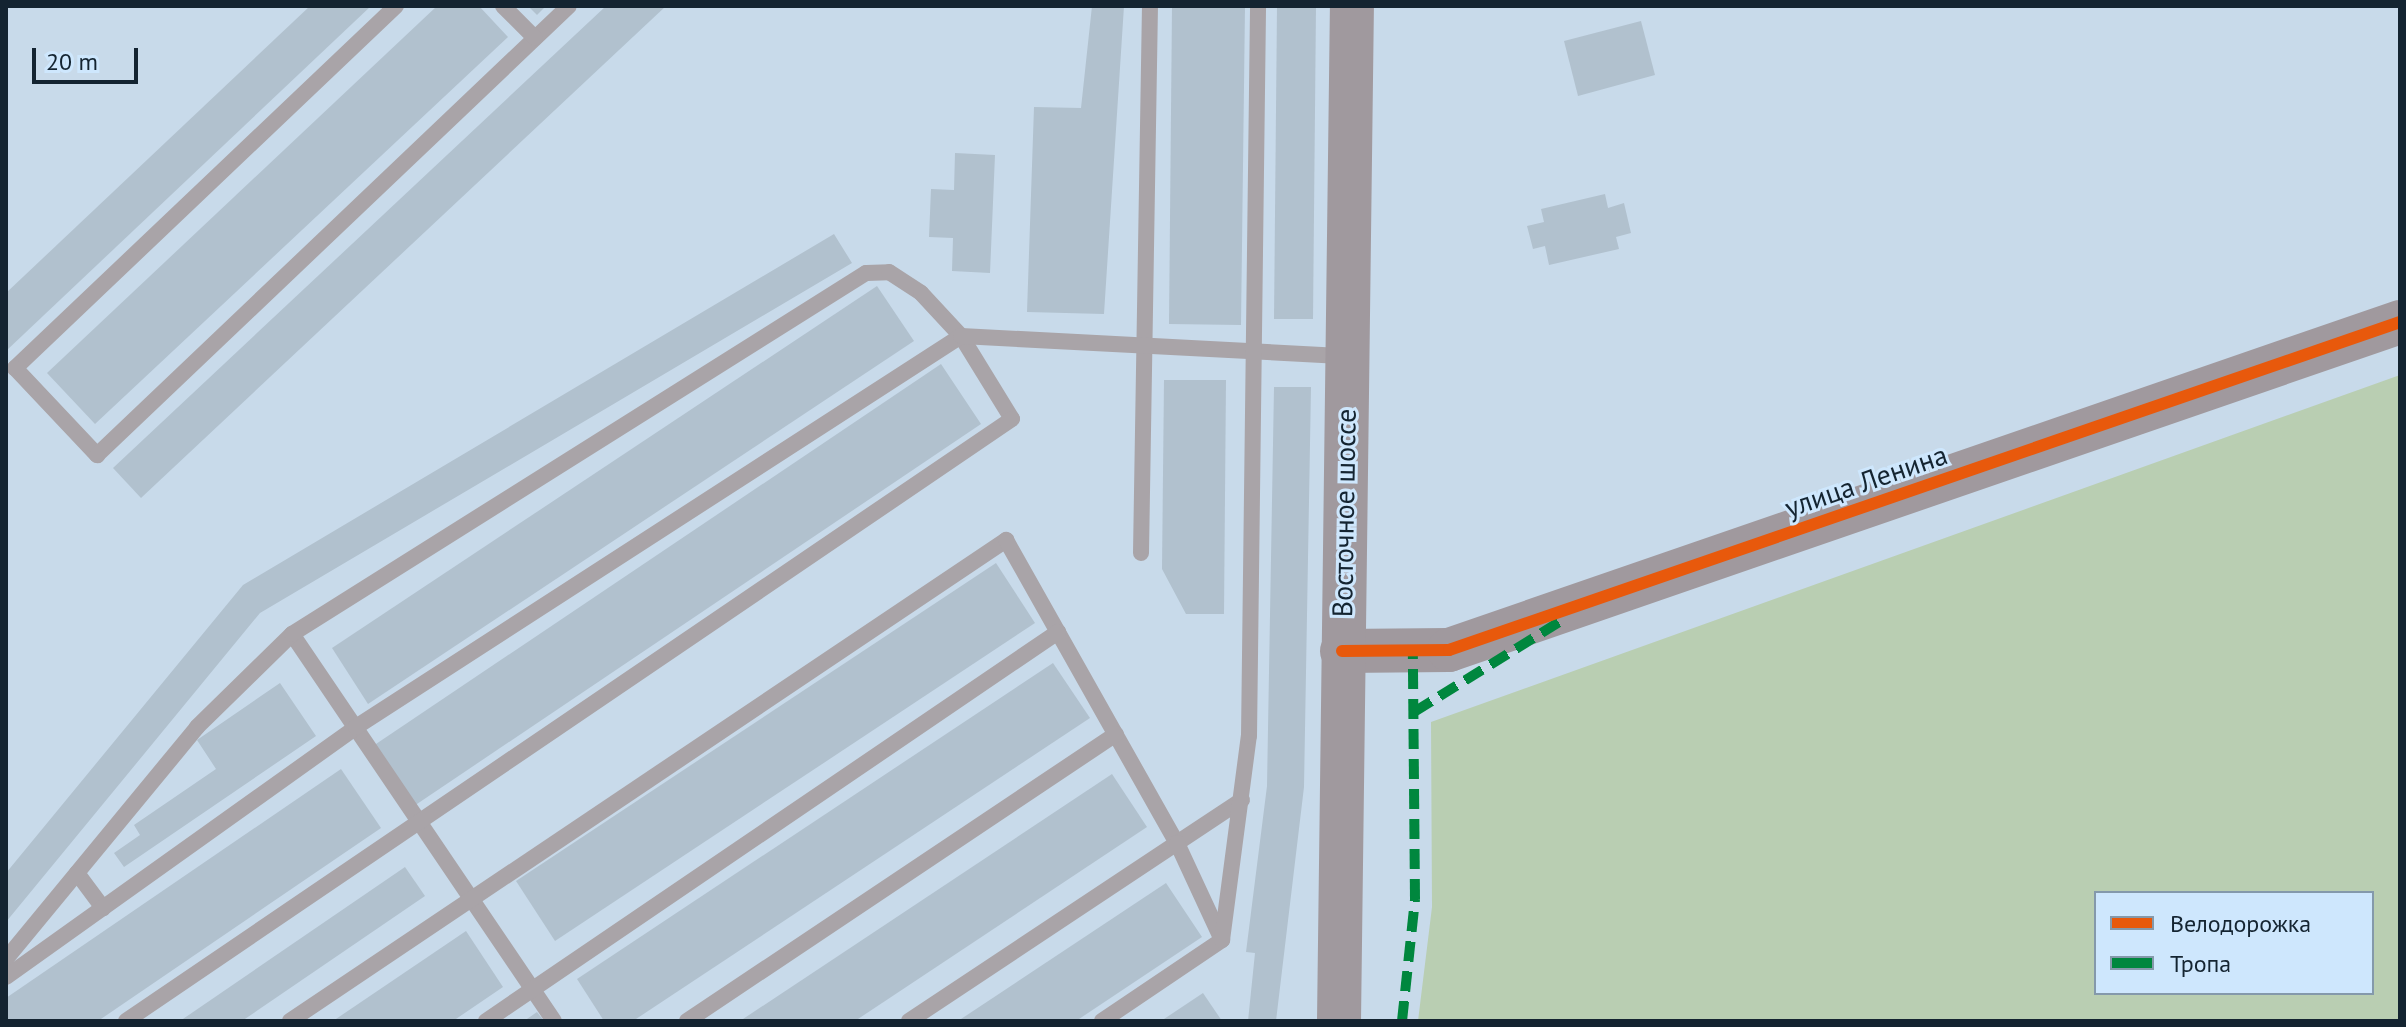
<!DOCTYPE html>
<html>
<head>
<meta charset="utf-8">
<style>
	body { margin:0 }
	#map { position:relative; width:2406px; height:1027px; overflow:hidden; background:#c8daea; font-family:"PT Sans",sans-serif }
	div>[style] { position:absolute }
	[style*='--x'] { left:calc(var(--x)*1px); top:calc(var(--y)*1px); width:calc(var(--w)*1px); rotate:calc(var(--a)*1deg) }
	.green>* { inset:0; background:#b9ceb2 }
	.building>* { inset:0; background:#b1c1ce }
	.lane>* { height:16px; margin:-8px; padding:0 8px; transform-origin:8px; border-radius:8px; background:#a9a4a8 }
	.secondary>* { height:44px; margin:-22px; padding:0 22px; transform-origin:22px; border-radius:22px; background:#a0999e }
	.quiet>* { height:10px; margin-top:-5px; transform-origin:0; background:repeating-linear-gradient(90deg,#00873e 0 20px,transparent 0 30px) }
	.cycleway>* { height:12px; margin:-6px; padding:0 6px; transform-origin:6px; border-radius:6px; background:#e8590c }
	span { translate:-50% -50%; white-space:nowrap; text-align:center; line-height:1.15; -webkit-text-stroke:6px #cee7fd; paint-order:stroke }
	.street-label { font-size:28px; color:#142431 }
	.frame { position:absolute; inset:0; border:8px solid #142431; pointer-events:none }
	.legend { position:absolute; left:2094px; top:891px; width:280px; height:104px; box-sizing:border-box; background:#cee7fd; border:2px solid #8499ab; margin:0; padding:10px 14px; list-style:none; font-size:24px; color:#142431 }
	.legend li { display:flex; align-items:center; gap:16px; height:40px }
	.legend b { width:40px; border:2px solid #8499ab }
	.scale { position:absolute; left:32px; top:48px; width:106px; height:36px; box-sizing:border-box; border:4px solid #142431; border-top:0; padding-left:10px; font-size:24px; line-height:28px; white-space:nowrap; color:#142431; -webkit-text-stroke:6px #cee7fd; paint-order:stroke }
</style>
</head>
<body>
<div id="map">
	<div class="green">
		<i style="clip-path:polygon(evenodd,2400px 375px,2400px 1021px,1418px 1021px,1432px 907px,1431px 722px,2400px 375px,2096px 893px,2372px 893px,2372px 993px,2096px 993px,2096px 893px)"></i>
	</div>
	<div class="building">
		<i style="clip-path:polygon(310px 6px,371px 6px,6px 351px,6px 293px)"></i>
		<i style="clip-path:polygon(437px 6px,479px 6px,508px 37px,95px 424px,47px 373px)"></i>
		<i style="clip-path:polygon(528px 6px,546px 6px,537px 15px)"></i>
		<i style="clip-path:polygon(606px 6px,666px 6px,141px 498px,113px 468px)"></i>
		<i style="clip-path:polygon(1092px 6px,1124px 6px,1104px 314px,1027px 312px,1034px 107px,1081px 108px)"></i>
		<i style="clip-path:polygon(1172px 6px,1245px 6px,1241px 325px,1169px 324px)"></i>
		<i style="clip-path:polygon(1277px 6px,1316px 6px,1313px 319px,1274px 319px)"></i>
		<i style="clip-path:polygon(1641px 21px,1655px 75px,1578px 96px,1564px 41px)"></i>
		<i style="clip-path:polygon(955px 153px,995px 155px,990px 273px,952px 271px,953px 238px,929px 237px,931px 189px,954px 190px)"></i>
		<i style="clip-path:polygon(1605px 194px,1608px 208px,1624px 203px,1631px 233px,1616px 237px,1619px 249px,1549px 265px,1545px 246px,1533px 249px,1527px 226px,1544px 222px,1541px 209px)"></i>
		<i style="clip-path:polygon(834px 234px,852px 263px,260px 613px,6px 922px,6px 873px,243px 585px)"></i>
		<i style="clip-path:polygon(877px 286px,914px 341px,368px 704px,332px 648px)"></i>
		<i style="clip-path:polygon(941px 364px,981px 424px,414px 806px,373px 746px)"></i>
		<i style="clip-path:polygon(1164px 380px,1226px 380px,1224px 614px,1186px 614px,1162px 569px)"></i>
		<i style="clip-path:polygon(1274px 387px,1311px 387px,1304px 787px,1276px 1021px,1248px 1021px,1255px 953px,1246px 952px,1267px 786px)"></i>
		<i style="clip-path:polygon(996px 563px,1035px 623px,555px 941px,516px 881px)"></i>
		<i style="clip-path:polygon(1053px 663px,1090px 718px,633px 1021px,604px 1021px,577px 979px)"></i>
		<i style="clip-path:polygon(280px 683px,316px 736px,124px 867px,114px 853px,140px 835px,134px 825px,216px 769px,197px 740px)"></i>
		<i style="clip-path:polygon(341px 769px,381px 828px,98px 1021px,6px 1021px,6px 998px)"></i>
		<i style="clip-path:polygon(1112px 774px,1147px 827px,855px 1021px,740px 1021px)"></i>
		<i style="clip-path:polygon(405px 867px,425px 896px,242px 1021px,180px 1021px)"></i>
		<i style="clip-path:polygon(1166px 883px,1202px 937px,1076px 1021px,958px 1021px)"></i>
		<i style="clip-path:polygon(466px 931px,503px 987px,453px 1021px,333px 1021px)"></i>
		<i style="clip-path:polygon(1203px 993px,1222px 1021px,1161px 1021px)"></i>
		<i style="clip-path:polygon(537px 1012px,544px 1021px,524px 1021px)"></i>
	</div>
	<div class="lane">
		<i style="--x:396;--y:6;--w:526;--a:136.46"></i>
		<i style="--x:15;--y:368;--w:120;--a:46.7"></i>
		<i style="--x:97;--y:455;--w:651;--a:-43.57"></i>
		<i style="--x:503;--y:6;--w:45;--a:45"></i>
		<i style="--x:1141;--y:553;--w:547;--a:-89.06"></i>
		<i style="--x:292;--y:634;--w:467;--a:55.9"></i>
		<i style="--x:77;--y:873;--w:44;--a:53.4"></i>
		<i style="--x:6;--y:959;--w:301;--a:-50.5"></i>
		<i style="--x:197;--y:727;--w:133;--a:-44.4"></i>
		<i style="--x:292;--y:634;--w:678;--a:-32.17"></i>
		<i style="--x:866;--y:273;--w:23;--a:-2"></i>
		<i style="--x:889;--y:272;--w:38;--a:33"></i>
		<i style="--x:921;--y:293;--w:59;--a:47.1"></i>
		<i style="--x:961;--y:336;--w:97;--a:58.4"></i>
		<i style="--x:1012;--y:419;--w:1071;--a:145.81"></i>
		<i style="--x:6;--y:977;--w:430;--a:-35.5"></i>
		<i style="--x:356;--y:727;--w:720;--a:-32.87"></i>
		<i style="--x:961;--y:336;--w:385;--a:3"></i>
		<i style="--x:290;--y:1021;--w:863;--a:-33.89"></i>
		<i style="--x:1006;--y:540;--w:348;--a:60.6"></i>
		<i style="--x:1177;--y:843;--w:78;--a:-33.5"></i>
		<i style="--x:486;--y:1021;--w:692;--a:-34.22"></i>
		<i style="--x:687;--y:1021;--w:516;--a:-33.78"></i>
		<i style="--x:909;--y:1021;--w:322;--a:-33.6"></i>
		<i style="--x:1177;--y:843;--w:107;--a:65.1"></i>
		<i style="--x:1102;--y:1021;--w:145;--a:-34"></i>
		<i style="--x:1222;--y:940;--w:206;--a:-82.5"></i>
		<i style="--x:1249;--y:736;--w:730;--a:-89.29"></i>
	</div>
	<div class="secondary">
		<i style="--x:1342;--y:651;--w:107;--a:-0.5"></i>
		<i style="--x:1449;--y:650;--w:1006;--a:-19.03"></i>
		<i style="--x:1339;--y:1021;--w:1015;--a:-89.27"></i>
	</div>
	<div class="quiet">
		<i style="--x:1414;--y:712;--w:176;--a:-31.8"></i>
		<i style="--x:1402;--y:1021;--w:123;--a:-83.9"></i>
		<i style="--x:1415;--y:899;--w:249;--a:-90.5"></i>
	</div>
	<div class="cycleway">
		<i style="--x:1342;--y:651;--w:107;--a:-0.5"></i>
		<i style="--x:1449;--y:650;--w:1006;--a:-19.03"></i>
	</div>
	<div class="street-label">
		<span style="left:1866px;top:481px;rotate:-19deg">улица Ленина</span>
		<span style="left:1344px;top:513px;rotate:-89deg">Восточное шоссе</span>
	</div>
	<div class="frame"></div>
	<ul class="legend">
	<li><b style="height:10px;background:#e8590c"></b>Велодорожка</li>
	<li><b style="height:10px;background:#00873e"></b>Тропа</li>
	</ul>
	<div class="scale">20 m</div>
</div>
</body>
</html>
